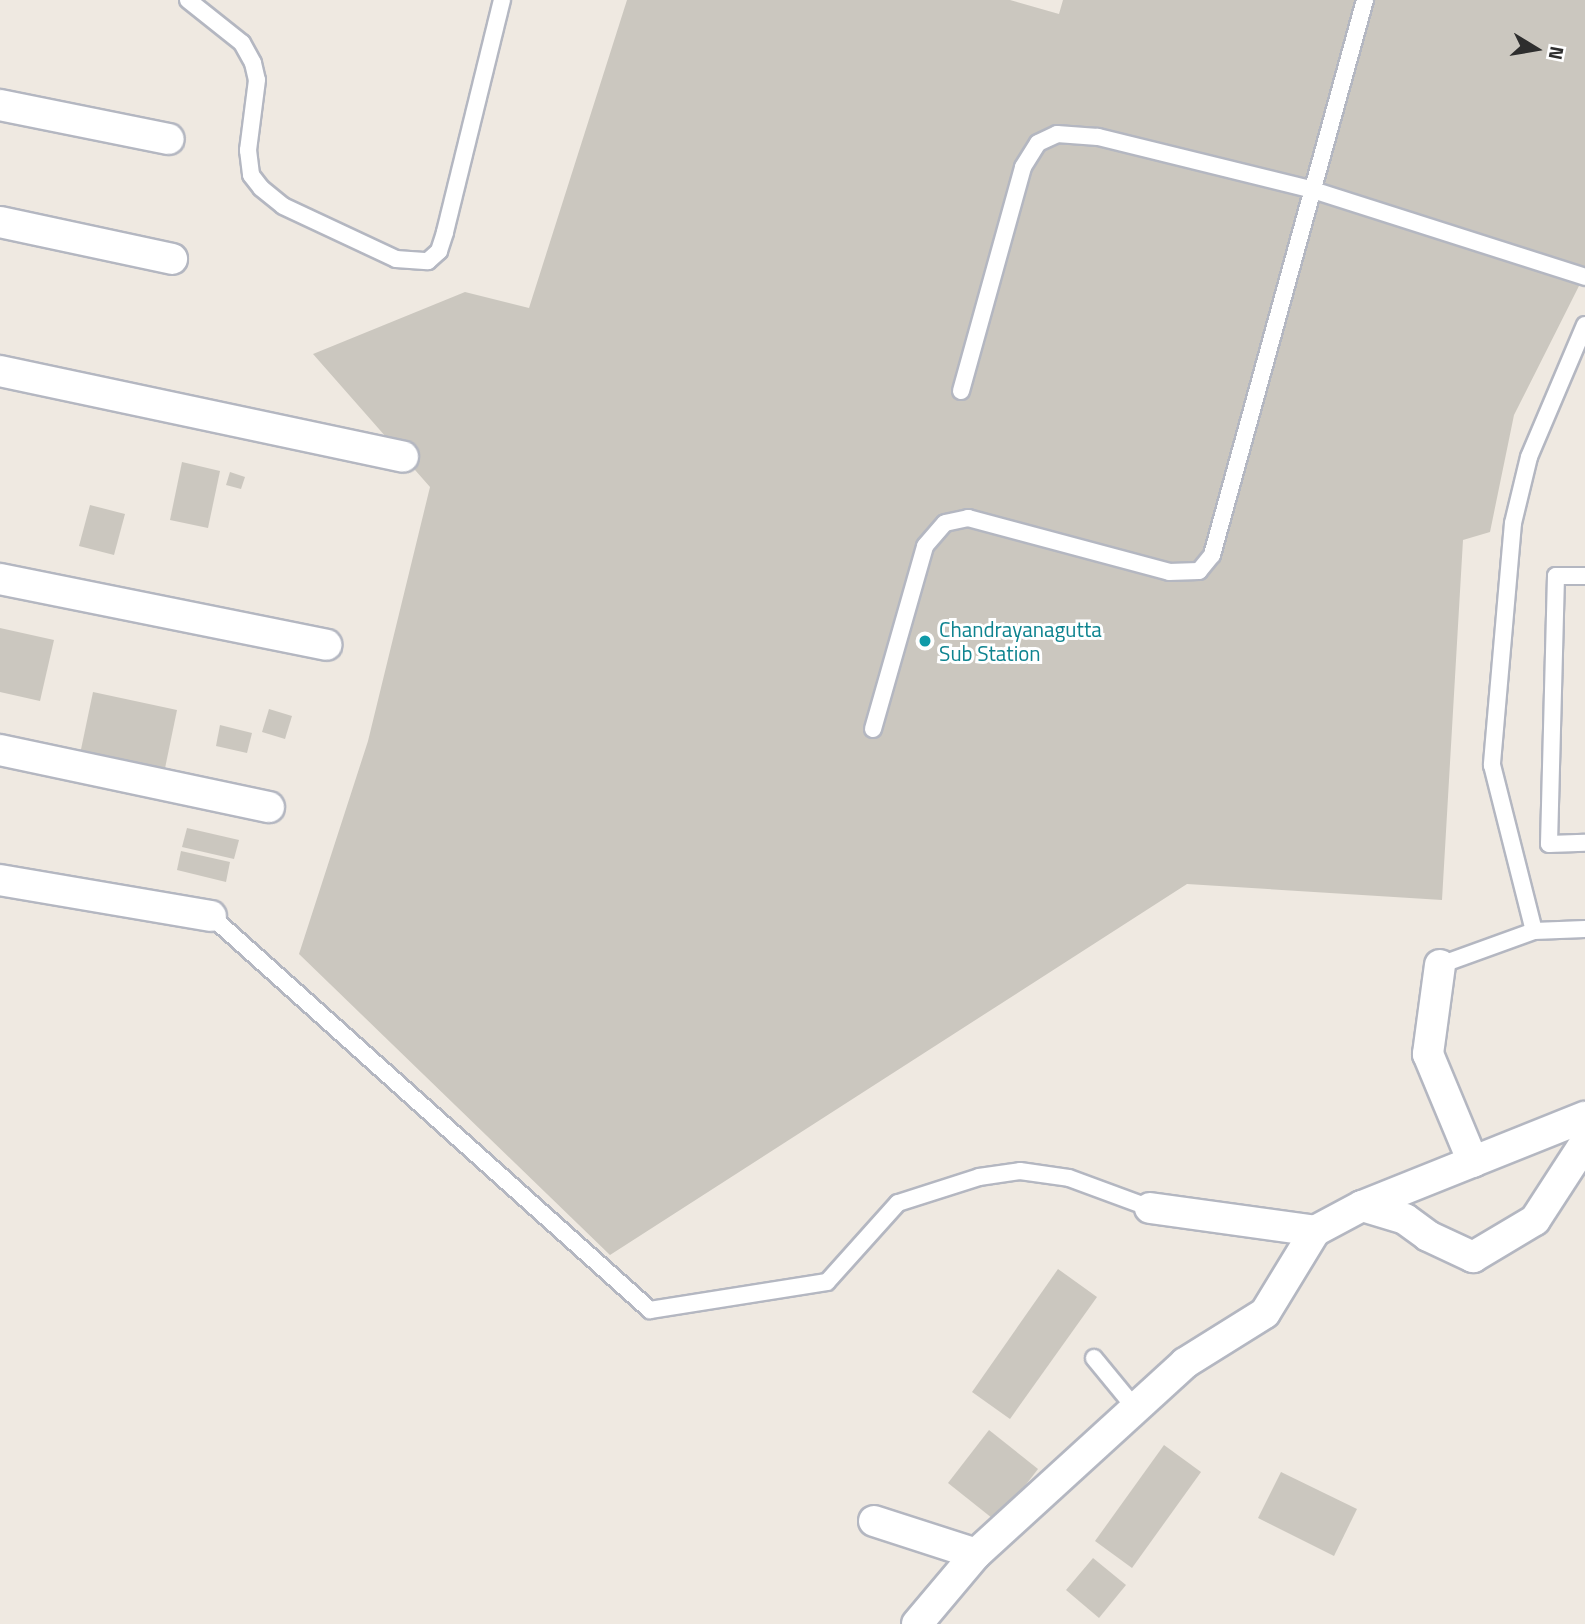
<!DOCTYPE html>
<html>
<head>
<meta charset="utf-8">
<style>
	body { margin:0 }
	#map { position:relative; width:1585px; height:1624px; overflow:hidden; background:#efe9e1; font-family:"Titillium Web",sans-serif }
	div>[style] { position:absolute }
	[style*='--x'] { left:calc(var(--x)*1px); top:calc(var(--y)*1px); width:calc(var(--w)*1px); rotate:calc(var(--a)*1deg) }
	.building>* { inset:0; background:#cbc7bf }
	.roads { filter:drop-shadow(2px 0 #b4b7c1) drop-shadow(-2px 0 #b4b7c1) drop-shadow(0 2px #b4b7c1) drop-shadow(0 -2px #b4b7c1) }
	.lane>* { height:16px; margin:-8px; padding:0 8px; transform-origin:8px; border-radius:8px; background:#fff }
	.street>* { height:30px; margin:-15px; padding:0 15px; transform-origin:15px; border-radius:15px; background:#fff }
	.dots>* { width:19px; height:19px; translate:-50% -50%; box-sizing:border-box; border:4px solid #fff; border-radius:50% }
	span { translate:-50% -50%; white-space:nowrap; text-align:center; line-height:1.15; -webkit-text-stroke:6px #fff; paint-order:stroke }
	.culture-label { font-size:21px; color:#0d838f }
	.left { translate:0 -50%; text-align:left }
	.north { position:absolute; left:1501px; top:14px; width:70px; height:70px; -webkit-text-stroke:5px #fff; paint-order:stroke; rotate:101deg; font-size:19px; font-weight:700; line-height:28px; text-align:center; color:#2e2e2e }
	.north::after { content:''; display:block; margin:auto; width:24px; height:32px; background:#2e2e2e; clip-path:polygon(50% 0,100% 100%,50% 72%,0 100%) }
</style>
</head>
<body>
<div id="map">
	<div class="building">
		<i style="clip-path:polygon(627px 0,1010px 0,1059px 14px,1063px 0,1585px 0,1585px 274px,1514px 415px,1490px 532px,1463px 540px,1442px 900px,1187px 884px,610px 1255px,299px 954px,368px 741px,430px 487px,313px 354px,465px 292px,529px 308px)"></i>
		<i style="clip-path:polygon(182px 462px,220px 471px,208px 528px,170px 520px)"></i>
		<i style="clip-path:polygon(230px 472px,245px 477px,241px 489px,226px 485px)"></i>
		<i style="clip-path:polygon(90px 505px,125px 514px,114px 555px,79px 546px)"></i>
		<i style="clip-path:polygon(0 628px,54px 640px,40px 701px,0 692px)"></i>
		<i style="clip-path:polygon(93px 692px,177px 710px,163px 778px,79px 759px)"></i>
		<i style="clip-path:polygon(269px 709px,292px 716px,285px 739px,262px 732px)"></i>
		<i style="clip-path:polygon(220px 725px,252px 733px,247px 753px,216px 746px)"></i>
		<i style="clip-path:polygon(187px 828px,239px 840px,234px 859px,182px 847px)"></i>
		<i style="clip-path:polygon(181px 851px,230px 862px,226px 882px,177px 870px)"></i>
		<i style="clip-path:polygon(1058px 1269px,1097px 1297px,1010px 1419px,972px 1392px)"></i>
		<i style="clip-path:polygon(989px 1430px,1038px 1469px,997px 1522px,948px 1483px)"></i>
		<i style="clip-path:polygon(1164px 1445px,1201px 1472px,1132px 1568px,1095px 1541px)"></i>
		<i style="clip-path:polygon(1281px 1472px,1357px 1509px,1334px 1556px,1258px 1518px)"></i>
		<i style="clip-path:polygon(1093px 1558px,1126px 1585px,1099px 1618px,1066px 1590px)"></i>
	</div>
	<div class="roads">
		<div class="lane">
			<i style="--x:188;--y:0;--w:69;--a:38.5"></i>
			<i style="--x:242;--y:43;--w:23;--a:61"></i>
			<i style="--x:253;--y:63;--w:17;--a:77"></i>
			<i style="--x:257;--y:80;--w:71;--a:97.3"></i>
			<i style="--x:248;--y:150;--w:25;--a:83"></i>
			<i style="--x:251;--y:175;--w:16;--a:52"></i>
			<i style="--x:261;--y:188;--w:28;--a:39"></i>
			<i style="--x:283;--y:206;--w:125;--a:25.1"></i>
			<i style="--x:396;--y:259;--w:32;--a:4"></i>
			<i style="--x:428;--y:261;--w:15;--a:-42"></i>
			<i style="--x:439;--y:251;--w:20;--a:-72"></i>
			<i style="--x:445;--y:232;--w:239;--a:-76.2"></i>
			<i style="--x:1585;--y:325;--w:143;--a:113"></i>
			<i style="--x:1529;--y:457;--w:68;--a:103.6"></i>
			<i style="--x:1513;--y:523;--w:243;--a:95"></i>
			<i style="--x:1492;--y:765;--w:171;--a:75.8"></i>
			<i style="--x:1534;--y:931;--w:51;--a:-2.2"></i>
			<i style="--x:961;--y:391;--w:232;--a:-74.5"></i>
			<i style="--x:1023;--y:167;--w:28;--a:-58"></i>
			<i style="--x:1038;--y:143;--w:21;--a:-25"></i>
			<i style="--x:1057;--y:134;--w:41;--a:4.2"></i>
			<i style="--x:1098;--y:137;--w:221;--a:13.8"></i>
			<i style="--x:1313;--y:190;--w:286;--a:17.7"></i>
			<i style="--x:1585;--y:576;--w:29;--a:180"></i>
			<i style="--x:1556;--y:576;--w:268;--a:91.5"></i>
			<i style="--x:1549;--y:844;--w:36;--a:-2"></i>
			<i style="--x:873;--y:729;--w:190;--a:-74.1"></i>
			<i style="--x:925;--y:546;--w:30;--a:-49"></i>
			<i style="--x:945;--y:523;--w:24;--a:-12"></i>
			<i style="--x:968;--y:518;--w:208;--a:15"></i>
			<i style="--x:1169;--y:572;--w:30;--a:-2"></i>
			<i style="--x:1199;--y:571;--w:21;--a:-51"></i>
			<i style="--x:1212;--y:555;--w:576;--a:-74.59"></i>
			<i style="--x:211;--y:916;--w:590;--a:41.91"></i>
			<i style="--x:650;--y:1310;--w:179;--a:-9"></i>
			<i style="--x:827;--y:1282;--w:106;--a:-48.1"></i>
			<i style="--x:898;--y:1203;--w:85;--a:-17.8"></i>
			<i style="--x:979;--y:1177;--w:41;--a:-8.3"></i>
			<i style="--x:1020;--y:1171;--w:49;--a:8.1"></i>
			<i style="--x:1069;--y:1178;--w:86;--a:20.3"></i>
			<i style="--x:1440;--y:965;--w:100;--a:-19.9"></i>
			<i style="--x:1094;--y:1358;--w:65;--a:50.6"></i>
		</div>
		<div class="street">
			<i style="--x:0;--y:105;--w:172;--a:11.4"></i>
			<i style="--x:0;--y:222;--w:176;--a:12.1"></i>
			<i style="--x:0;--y:371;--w:412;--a:12"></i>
			<i style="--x:0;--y:579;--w:333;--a:11.4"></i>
			<i style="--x:0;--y:750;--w:275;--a:12"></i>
			<i style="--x:0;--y:880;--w:214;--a:9.7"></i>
			<i style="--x:1440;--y:965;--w:90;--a:97.7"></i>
			<i style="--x:1428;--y:1054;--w:117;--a:67.4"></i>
			<i style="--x:1362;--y:1206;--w:240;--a:-21.8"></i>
			<i style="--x:1150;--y:1208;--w:167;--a:7.9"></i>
			<i style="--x:1315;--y:1231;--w:53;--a:-28"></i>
			<i style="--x:1362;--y:1206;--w:45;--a:16.8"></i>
			<i style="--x:1405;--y:1219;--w:29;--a:36"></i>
			<i style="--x:1428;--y:1236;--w:50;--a:25"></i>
			<i style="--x:1473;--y:1257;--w:72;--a:-30.8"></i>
			<i style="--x:1535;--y:1220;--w:92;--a:-57"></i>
			<i style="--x:874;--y:1521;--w:107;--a:17.9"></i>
			<i style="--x:917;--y:1624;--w:92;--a:-49.9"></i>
			<i style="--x:976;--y:1554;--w:283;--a:-42.4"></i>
			<i style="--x:1185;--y:1363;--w:94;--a:-32"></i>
			<i style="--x:1265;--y:1313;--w:96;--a:-58.6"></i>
		</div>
	</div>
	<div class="dots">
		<i style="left:925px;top:641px;background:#0f9aa8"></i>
	</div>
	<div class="culture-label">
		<span class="left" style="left:939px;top:641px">Chandrayanagutta<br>Sub Station</span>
	</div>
	<div class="north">N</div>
</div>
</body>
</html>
